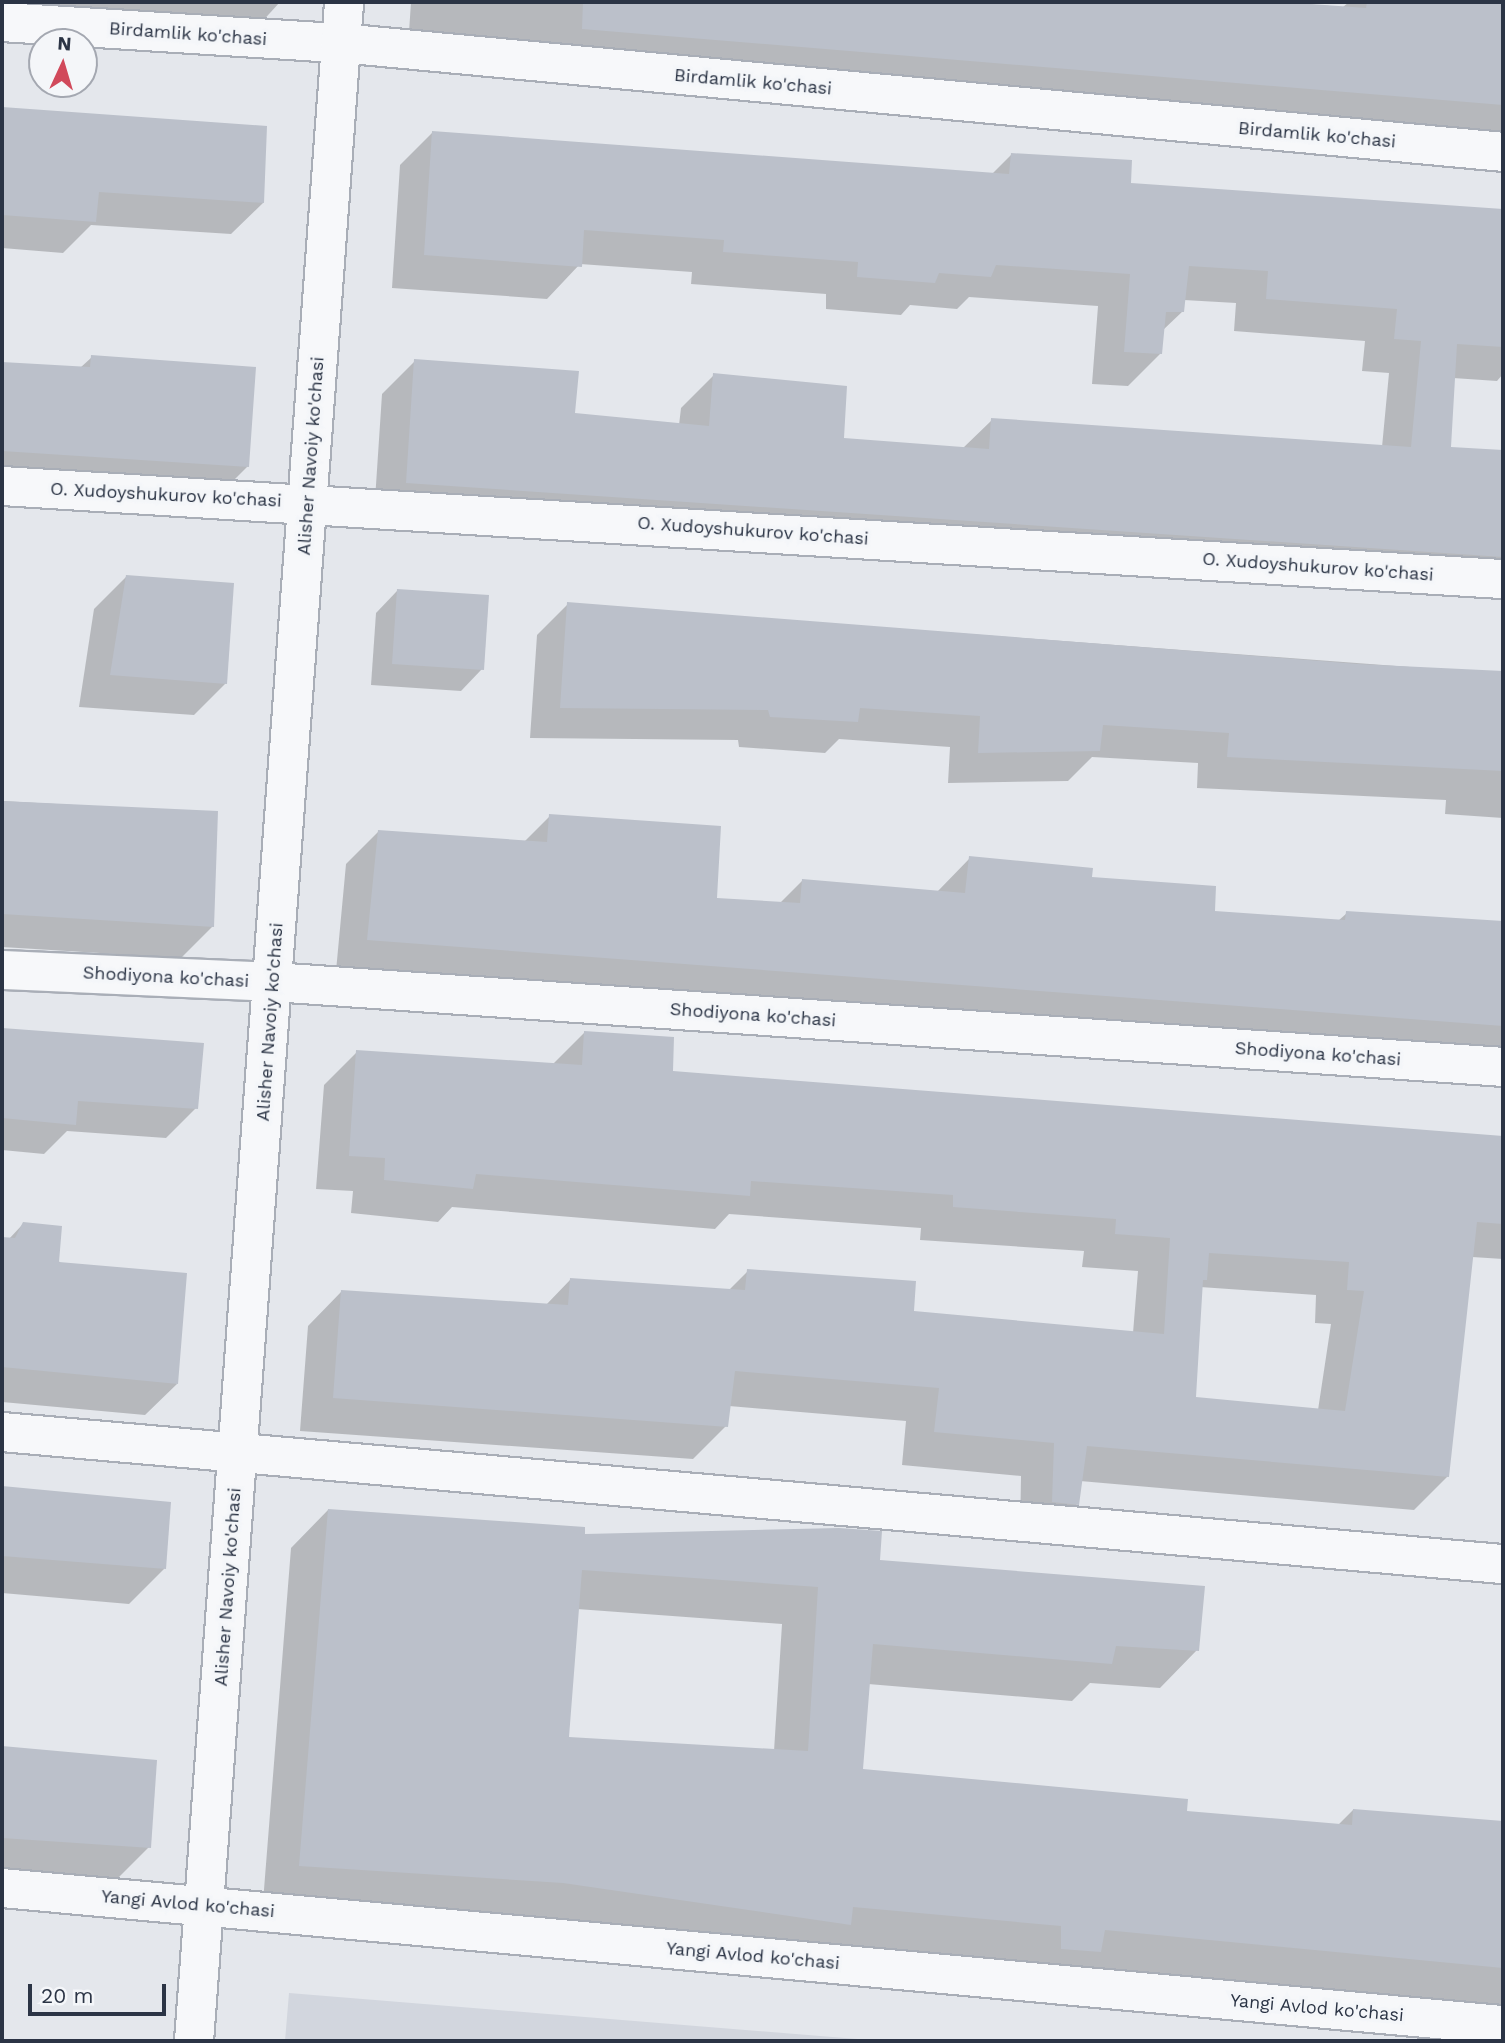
<!DOCTYPE html>
<html>
<head>
<meta charset="utf-8">
<style>
	body { margin:0 }
	#map { position:relative; width:1505px; height:2043px; overflow:hidden; background:#e4e7ec; font-family:"Work Sans",sans-serif }
	div>[style] { position:absolute }
	[style*='--x'] { left:calc(var(--x)*1px); top:calc(var(--y)*1px); width:calc(var(--w)*1px); rotate:calc(var(--a)*1deg) }
	.built>* { inset:0; background:#d2d6de }
	.shadow>* { inset:0; background:#0003 }
	.building>* { inset:0; background:#bbc0ca }
	.roads { filter:drop-shadow(2px 0 #a9aeb7) drop-shadow(-2px 0 #a9aeb7) drop-shadow(0 2px #a9aeb7) drop-shadow(0 -2px #a9aeb7) }
	.minor>* { height:38px; margin:-19px; padding:0 19px; transform-origin:19px; border-radius:19px; background:#f7f8fa }
	span { translate:-50% -50%; white-space:nowrap; text-align:center; line-height:1.15; -webkit-text-stroke:7px #f4f6f9; paint-order:stroke }
	.street-label { font-size:18px; color:#2b3445 }
	.frame { position:absolute; inset:0; border:4px solid #2b3445; pointer-events:none }
	.north { position:absolute; left:28px; top:28px; width:70px; height:70px; box-sizing:border-box; background:#f4f6f9; border:2px solid #a4a8b1; border-radius:50%; rotate:4deg; font-size:19px; font-weight:700; line-height:28px; text-align:center; color:#2b3445 }
	.north::after { content:''; display:block; margin:auto; width:24px; height:32px; background:#d1495b; clip-path:polygon(50% 0,100% 100%,50% 72%,0 100%) }
	.scale { position:absolute; left:28px; top:1984px; width:138px; height:32px; box-sizing:border-box; border:4px solid #2b3445; border-top:0; padding-left:9px; font-size:21px; line-height:24px; white-space:nowrap; color:#2b3445; -webkit-text-stroke:5px #f4f6f9; paint-order:stroke }
</style>
</head>
<body>
<div id="map">
	<div class="built">
		<i style="clip-path:polygon(289px 1993px,882px 2041px,285px 2041px)"></i>
	</div>
	<div class="shadow">
		<i style="clip-path:polygon(2px 2px,280px 2px,249px 36px,2px 20px)"></i>
		<i style="clip-path:polygon(411px 2px,1276px 2px,1343px 7px,1349px 2px,1503px 2px,1503px 135px,408px 47px)"></i>
		<i style="clip-path:polygon(2px 109px,266px 128px,263px 203px,231px 234px,91px 225px,63px 253px,2px 248px)"></i>
		<i style="clip-path:polygon(433px 132px,992px 174px,1012px 154px,1129px 184px,1503px 212px,1503px 374px,1497px 381px,1453px 378px,1450px 449px,1503px 452px,1503px 597px,1487px 598px,1471px 589px,374px 515px,382px 394px,415px 361px,573px 415px,679px 425px,681px 408px,714px 375px,842px 440px,963px 448px,992px 420px,1382px 447px,1389px 373px,1362px 371px,1365px 341px,1234px 331px,1236px 303px,1184px 300px,1183px 311px,1162px 331px,1161px 353px,1128px 386px,1092px 384px,1098px 306px,969px 297px,957px 309px,910px 305px,901px 315px,826px 309px,826px 294px,691px 284px,692px 272px,580px 264px,547px 299px,392px 288px,400px 165px)"></i>
		<i style="clip-path:polygon(92px 357px,248px 466px,216px 498px,2px 485px,2px 364px,80px 368px)"></i>
		<i style="clip-path:polygon(126px 577px,226px 683px,194px 715px,79px 707px,94px 609px)"></i>
		<i style="clip-path:polygon(397px 591px,482px 669px,461px 691px,371px 685px,376px 613px)"></i>
		<i style="clip-path:polygon(568px 604px,1503px 674px,1503px 818px,1445px 814px,1446px 800px,1197px 788px,1198px 763px,1092px 757px,1068px 781px,948px 783px,950px 747px,839px 739px,825px 753px,739px 747px,738px 740px,530px 738px,537px 635px)"></i>
		<i style="clip-path:polygon(2px 801px,217px 813px,213px 926px,181px 958px,2px 947px)"></i>
		<i style="clip-path:polygon(550px 816px,715px 899px,780px 903px,802px 881px,937px 892px,970px 858px,1090px 879px,1213px 913px,1338px 921px,1347px 913px,1503px 923px,1503px 1058px,336px 971px,346px 864px,378px 832px,524px 842px)"></i>
		<i style="clip-path:polygon(2px 1029px,203px 1044px,196px 1108px,166px 1138px,67px 1131px,44px 1154px,2px 1150px)"></i>
		<i style="clip-path:polygon(evenodd,585px 1032px,671px 1073px,1503px 1137px,1503px 1259px,1472px 1257px,1448px 1476px,1414px 1510px,1080px 1481px,1077px 1504px,1044px 1537px,1020px 1535px,1021px 1476px,902px 1465px,906px 1421px,729px 1406px,726px 1426px,693px 1459px,300px 1431px,308px 1326px,341px 1292px,545px 1306px,570px 1280px,728px 1291px,748px 1271px,912px 1313px,1133px 1333px,1138px 1271px,1082px 1267px,1084px 1251px,920px 1240px,921px 1228px,729px 1214px,715px 1229px,452px 1207px,438px 1222px,351px 1213px,353px 1191px,316px 1189px,324px 1085px,357px 1052px,552px 1065px,585px 1032px,1200px 1287px,1316px 1295px,1315px 1323px,1331px 1324px,1318px 1410px,1194px 1399px,1200px 1287px)"></i>
		<i style="clip-path:polygon(23px 1224px,177px 1384px,145px 1415px,2px 1402px,2px 1239px,8px 1240px)"></i>
		<i style="clip-path:polygon(2px 1487px,169px 1504px,164px 1569px,129px 1604px,2px 1593px)"></i>
		<i style="clip-path:polygon(evenodd,328px 1510px,878px 1562px,1197px 1650px,1160px 1688px,1090px 1683px,1072px 1701px,868px 1684px,862px 1770px,1186px 1812px,1338px 1825px,1353px 1810px,1503px 1823px,1503px 2003px,1498px 2008px,263px 1902px,291px 1548px,328px 1510px,577px 1609px,782px 1624px,774px 1751px,567px 1738px,577px 1609px)"></i>
		<i style="clip-path:polygon(2px 1748px,155px 1761px,149px 1847px,114px 1882px,2px 1874px)"></i>
	</div>
	<div class="building">
		<i style="clip-path:polygon(583px 2px,1283px 2px,1366px 8px,1367px 2px,1503px 2px,1503px 105px,582px 29px)"></i>
		<i style="clip-path:polygon(2px 107px,267px 126px,264px 203px,99px 192px,96px 222px,2px 215px)"></i>
		<i style="clip-path:polygon(432px 131px,1009px 174px,1011px 153px,1132px 160px,1131px 183px,1503px 209px,1503px 347px,1457px 344px,1451px 447px,1503px 450px,1503px 557px,406px 483px,414px 359px,579px 371px,575px 413px,709px 426px,713px 373px,847px 386px,844px 438px,989px 449px,991px 418px,1411px 447px,1421px 341px,1394px 339px,1397px 309px,1266px 299px,1268px 271px,1189px 266px,1184px 312px,1166px 312px,1162px 354px,1124px 352px,1130px 274px,996px 265px,991px 277px,939px 273px,935px 283px,857px 277px,858px 262px,723px 252px,724px 240px,584px 230px,582px 267px,424px 255px)"></i>
		<i style="clip-path:polygon(91px 355px,256px 367px,249px 467px,2px 451px,2px 362px,90px 367px)"></i>
		<i style="clip-path:polygon(126px 575px,234px 583px,227px 684px,110px 675px)"></i>
		<i style="clip-path:polygon(397px 589px,489px 595px,484px 670px,392px 664px)"></i>
		<i style="clip-path:polygon(567px 602px,1358px 664px,1503px 671px,1503px 771px,1227px 757px,1229px 733px,1103px 725px,1100px 751px,978px 753px,980px 716px,860px 708px,858px 722px,770px 717px,768px 710px,560px 708px)"></i>
		<i style="clip-path:polygon(2px 801px,218px 811px,214px 927px,2px 914px)"></i>
		<i style="clip-path:polygon(549px 814px,721px 826px,717px 898px,800px 903px,802px 879px,965px 893px,969px 856px,1093px 868px,1092px 877px,1216px 886px,1215px 911px,1345px 920px,1346px 911px,1503px 921px,1503px 1026px,367px 940px,378px 830px,547px 842px)"></i>
		<i style="clip-path:polygon(2px 1028px,204px 1043px,198px 1109px,78px 1101px,76px 1125px,2px 1118px)"></i>
		<i style="clip-path:polygon(evenodd,584px 1031px,674px 1037px,673px 1071px,1503px 1136px,1503px 1224px,1477px 1222px,1449px 1477px,1087px 1446px,1079px 1505px,1052px 1502px,1054px 1443px,934px 1432px,939px 1388px,735px 1371px,728px 1427px,333px 1398px,341px 1290px,568px 1305px,570px 1278px,745px 1290px,747px 1269px,916px 1281px,914px 1311px,1164px 1334px,1170px 1238px,1115px 1234px,1116px 1219px,953px 1207px,953px 1195px,751px 1181px,750px 1196px,476px 1174px,473px 1189px,384px 1180px,385px 1158px,349px 1156px,356px 1050px,582px 1065px,584px 1031px,1209px 1253px,1349px 1262px,1347px 1290px,1364px 1291px,1345px 1411px,1196px 1397px,1203px 1280px,1207px 1280px,1209px 1253px)"></i>
		<i style="clip-path:polygon(23px 1222px,62px 1226px,59px 1262px,187px 1273px,178px 1384px,2px 1367px,2px 1237px,15px 1238px)"></i>
		<i style="clip-path:polygon(2px 1486px,171px 1502px,166px 1569px,2px 1556px)"></i>
		<i style="clip-path:polygon(evenodd,328px 1509px,585px 1527px,585px 1534px,839px 1528px,882px 1531px,880px 1560px,1205px 1586px,1199px 1651px,1116px 1646px,1112px 1664px,873px 1644px,863px 1769px,1188px 1799px,1187px 1811px,1352px 1825px,1353px 1809px,1503px 1821px,1503px 1968px,1105px 1930px,1101px 1952px,1061px 1949px,1061px 1926px,853px 1907px,851px 1925px,563px 1883px,299px 1866px,328px 1509px,582px 1570px,818px 1587px,808px 1751px,569px 1737px,582px 1570px)"></i>
		<i style="clip-path:polygon(2px 1746px,157px 1760px,151px 1848px,2px 1838px)"></i>
	</div>
	<div class="roads">
		<div class="minor">
			<i style="--x:2;--y:22;--w:339;--a:3.6"></i>
			<i style="--x:340;--y:43;--w:1168;--a:5.35"></i>
			<i style="--x:2;--y:486;--w:1504;--a:3.55"></i>
			<i style="--x:2;--y:970;--w:271;--a:2.5"></i>
			<i style="--x:273;--y:982;--w:1233;--a:3.95"></i>
			<i style="--x:2;--y:1432;--w:1507;--a:5.03"></i>
			<i style="--x:2;--y:1888;--w:1507;--a:5.22"></i>
			<i style="--x:194;--y:2041;--w:2045;--a:-85.79"></i>
		</div>
	</div>
	<div class="street-label">
		<span style="left:188px;top:34px;rotate:4deg">Birdamlik ko'chasi</span>
		<span style="left:753px;top:82px;rotate:5deg">Birdamlik ko'chasi</span>
		<span style="left:1317px;top:135px;rotate:5deg">Birdamlik ko'chasi</span>
		<span style="left:311px;top:456px;rotate:-86deg">Alisher Navoiy ko'chasi</span>
		<span style="left:166px;top:495px;rotate:3deg">O. Xudoyshukurov ko'chasi</span>
		<span style="left:753px;top:531px;rotate:4deg">O. Xudoyshukurov ko'chasi</span>
		<span style="left:1318px;top:567px;rotate:4deg">O. Xudoyshukurov ko'chasi</span>
		<span style="left:166px;top:977px;rotate:3deg">Shodiyona ko'chasi</span>
		<span style="left:753px;top:1015px;rotate:4deg">Shodiyona ko'chasi</span>
		<span style="left:270px;top:1022px;rotate:-86deg">Alisher Navoiy ko'chasi</span>
		<span style="left:1318px;top:1054px;rotate:4deg">Shodiyona ko'chasi</span>
		<span style="left:228px;top:1587px;rotate:-86deg">Alisher Navoiy ko'chasi</span>
		<span style="left:188px;top:1904px;rotate:5deg">Yangi Avlod ko'chasi</span>
		<span style="left:753px;top:1956px;rotate:5deg">Yangi Avlod ko'chasi</span>
		<span style="left:1317px;top:2008px;rotate:5deg">Yangi Avlod ko'chasi</span>
	</div>
	<div class="frame"></div>
	<div class="north">N</div>
	<div class="scale">20 m</div>
</div>
</body>
</html>
